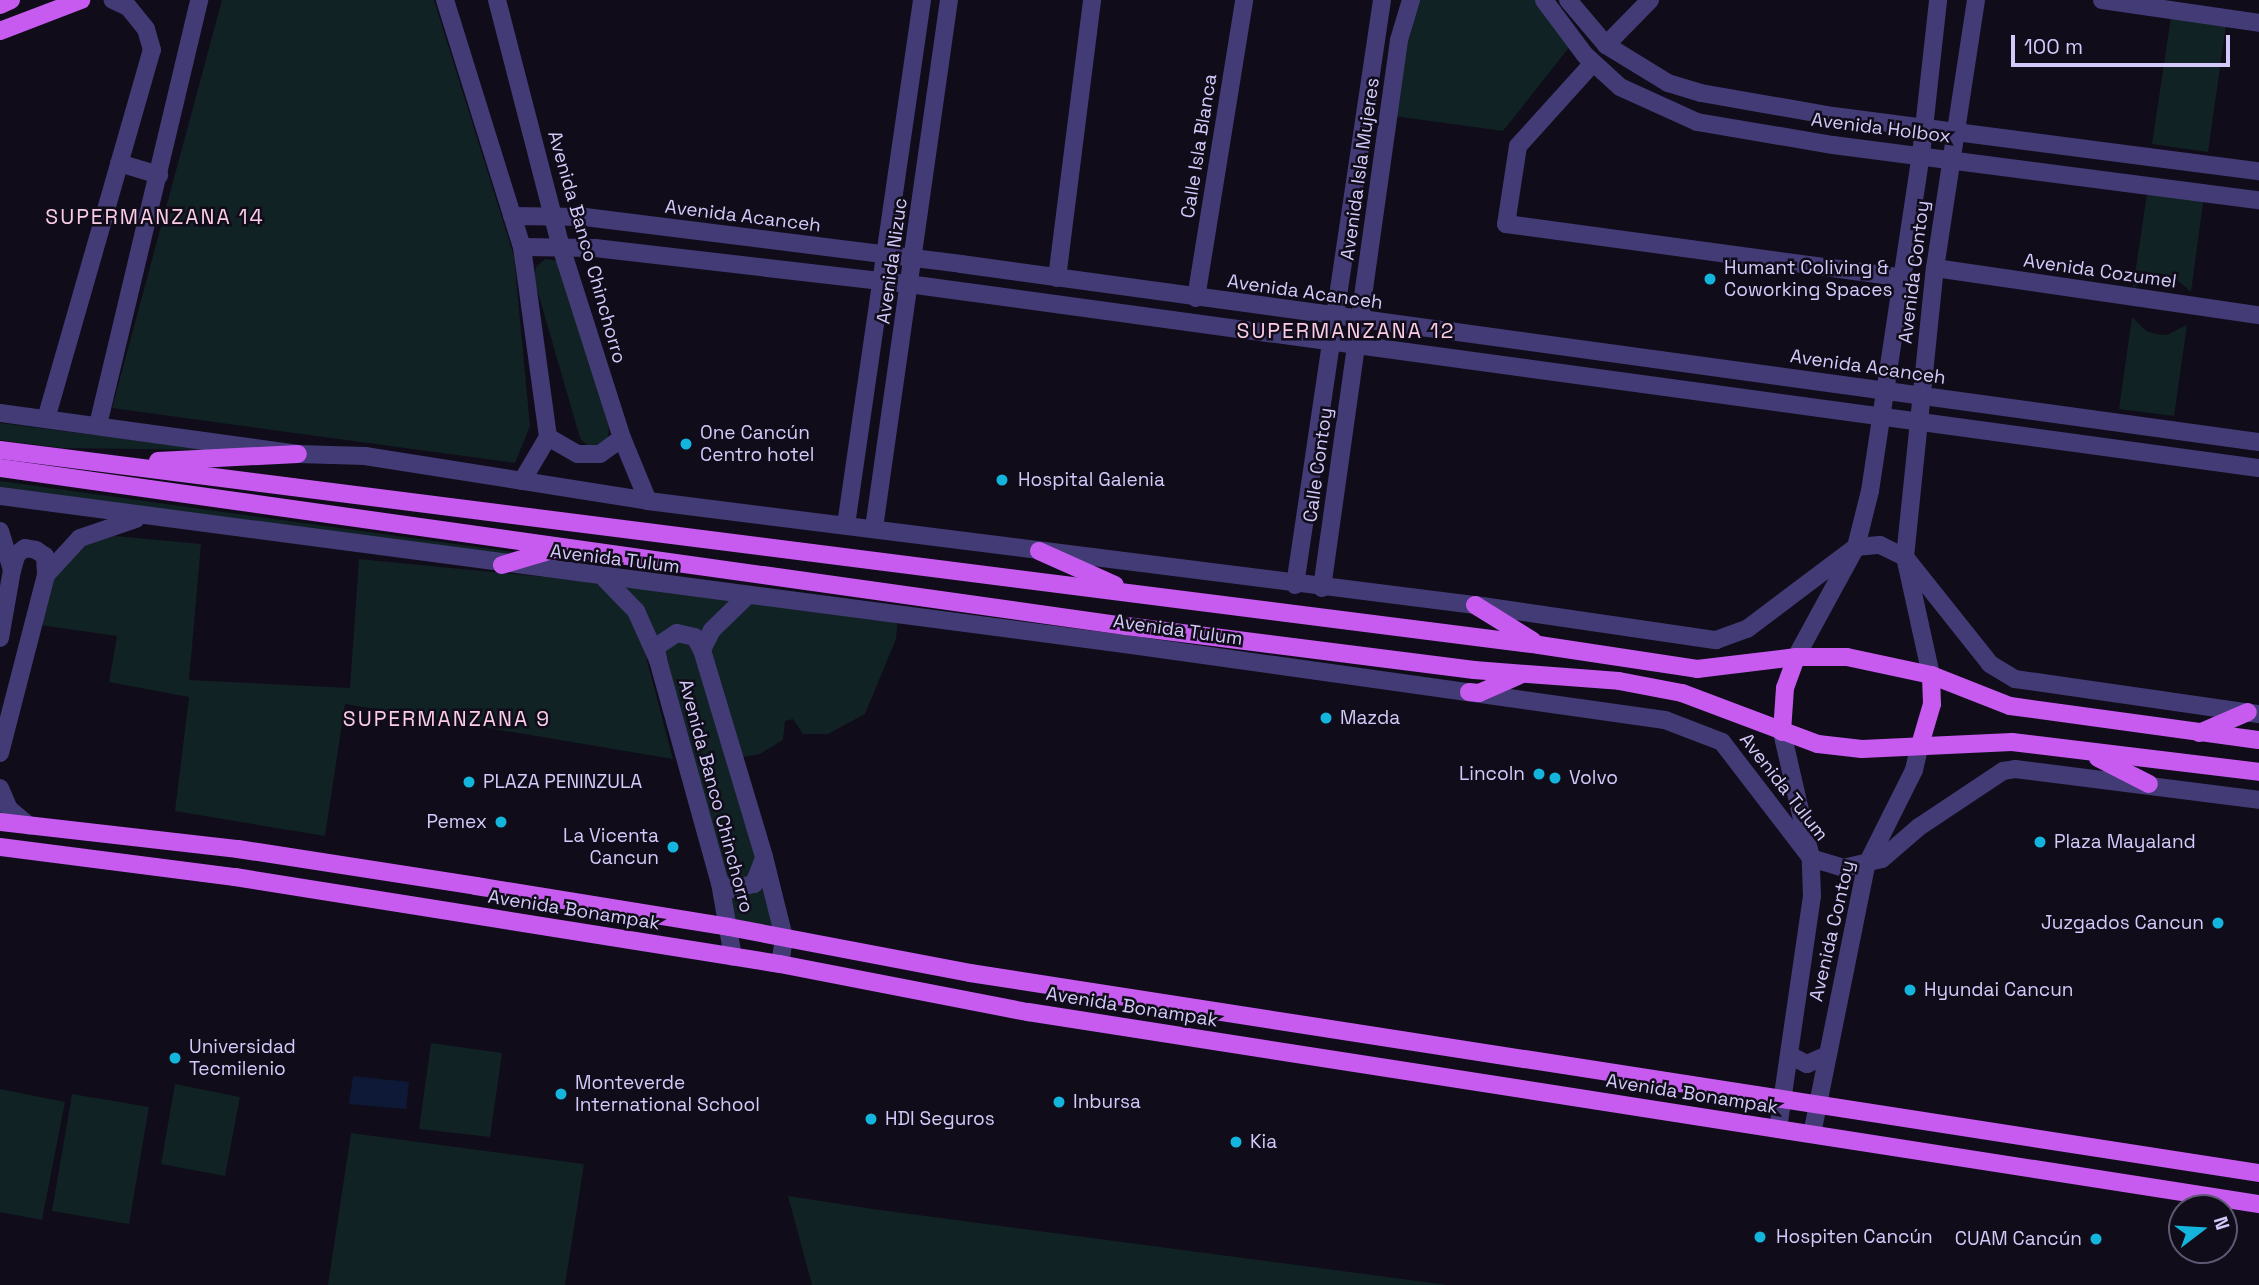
<!DOCTYPE html>
<html>
<head>
<meta charset="utf-8">
<style>
	body { margin:0 }
	#map { position:relative; width:2259px; height:1285px; overflow:hidden; background:#100c1a; font-family:"Space Grotesk",sans-serif }
	div>[style] { position:absolute }
	[style*='--x'] { left:calc(var(--x)*1px); top:calc(var(--y)*1px); width:calc(var(--w)*1px); rotate:calc(var(--a)*1deg) }
	.green>* { inset:0; background:#102223 }
	.water>* { inset:0; background:#0e1937 }
	.minor>* { height:18px; margin:-9px; padding:0 9px; transform-origin:9px; border-radius:9px; background:#433b75 }
	.tertiary>* { height:18px; margin:-9px; padding:0 9px; transform-origin:9px; border-radius:9px; background:#433b75 }
	.primary>* { height:18px; margin:-9px; padding:0 9px; transform-origin:9px; border-radius:9px; background:#c75bf0 }
	.dots>* { width:19px; height:19px; translate:-50% -50%; box-sizing:border-box; border:4px solid #100c1a; border-radius:50% }
	span { translate:-50% -50%; white-space:nowrap; text-align:center; line-height:1.15; -webkit-text-stroke:5px #100c1a; paint-order:stroke }
	.street-label { font-size:19px; color:#d4cafa }
	.poi-label { font-size:19px; color:#d4cafa }
	.left { translate:0 -50%; text-align:left }
	.right { translate:-100% -50%; text-align:right }
	.neighbourhood-label { font-size:21px; color:#facce5; letter-spacing:2px }
	.north { position:absolute; left:2168px; top:1194px; width:70px; height:70px; box-sizing:border-box; background:#100c1a; border:2px solid #5e5874; border-radius:50%; rotate:73deg; font-size:19px; font-weight:700; line-height:28px; text-align:center; color:#d4cafa }
	.north::after { content:''; display:block; margin:auto; width:24px; height:32px; background:#14b5dd; clip-path:polygon(50% 0,100% 100%,50% 72%,0 100%) }
	.scale { position:absolute; left:2011px; top:35px; width:219px; height:32px; box-sizing:border-box; border:4px solid #d4cafa; border-top:0; padding-left:9px; font-size:21px; line-height:24px; white-space:nowrap; color:#d4cafa; -webkit-text-stroke:5px #100c1a; paint-order:stroke }
</style>
</head>
<body>
<div id="map">
	<div class="green">
		<i style="clip-path:polygon(222px 0,434px 0,514px 256px,530px 426px,515px 463px,112px 408px)"></i>
		<i style="clip-path:polygon(1420px 0,1537px 0,1571px 45px,1503px 131px,1394px 116px,1410px 11px)"></i>
		<i style="clip-path:polygon(2171px 17px,2226px 25px,2208px 152px,2152px 144px)"></i>
		<i style="clip-path:polygon(2148px 187px,2204px 196px,2191px 292px,2175px 278px,2159px 273px,2133px 288px)"></i>
		<i style="clip-path:polygon(545px 259px,557px 261px,564px 270px,609px 428px,608px 439px,599px 446px,588px 446px,580px 438px,534px 279px,536px 267px)"></i>
		<i style="clip-path:polygon(2132px 317px,2146px 331px,2156px 334px,2167px 335px,2187px 325px,2174px 416px,2119px 409px)"></i>
		<i style="clip-path:polygon(0 423px,211px 450px,61px 448px,0 440px)"></i>
		<i style="clip-path:polygon(0 481px,513px 552px,497px 558px,0 494px)"></i>
		<i style="clip-path:polygon(104px 535px,201px 544px,189px 680px,350px 688px,359px 559px,606px 583px,639px 630px,673px 759px,345px 704px,325px 836px,175px 811px,189px 697px,109px 682px,117px 636px,40px 625px,49px 583px,71px 552px)"></i>
		<i style="clip-path:polygon(605px 579px,898px 616px,896px 639px,865px 714px,828px 734px,803px 734px,793px 719px,785px 721px,783px 740px,760px 754px,742px 757px,784px 937px,729px 927px,658px 660px)"></i>
		<i style="clip-path:polygon(431px 1043px,502px 1053px,490px 1137px,419px 1129px)"></i>
		<i style="clip-path:polygon(175px 1084px,240px 1097px,225px 1176px,161px 1164px)"></i>
		<i style="clip-path:polygon(0 1089px,65px 1102px,42px 1220px,0 1212px)"></i>
		<i style="clip-path:polygon(72px 1094px,149px 1107px,129px 1224px,52px 1211px)"></i>
		<i style="clip-path:polygon(351px 1133px,584px 1164px,565px 1285px,328px 1285px)"></i>
		<i style="clip-path:polygon(788px 1196px,873px 1209px,1448px 1285px,812px 1285px)"></i>
	</div>
	<div class="water">
		<i style="clip-path:polygon(353px 1076px,409px 1082px,406px 1109px,349px 1104px)"></i>
	</div>
	<div class="minor">
		<i style="--x:2102;--y:0;--w:159;--a:8.3"></i>
		<i style="--x:1606;--y:45;--w:63;--a:-45.6"></i>
		<i style="--x:1593;--y:63;--w:112;--a:132.1"></i>
		<i style="--x:1518;--y:146;--w:79;--a:98.7"></i>
		<i style="--x:1506;--y:224;--w:401;--a:7.7"></i>
		<i style="--x:1935;--y:268;--w:327;--a:8.3"></i>
		<i style="--x:1057;--y:278;--w:280;--a:-82.8"></i>
		<i style="--x:1196;--y:298;--w:302;--a:-80.8"></i>
		<i style="--x:1295;--y:585;--w:591;--a:-81.54"></i>
		<i style="--x:1322;--y:588;--w:553;--a:-82"></i>
		<i style="--x:1399;--y:40;--w:42;--a:-73.3"></i>
	</div>
	<div class="tertiary">
		<i style="--x:445;--y:0;--w:259;--a:72.7"></i>
		<i style="--x:522;--y:247;--w:192;--a:82.2"></i>
		<i style="--x:548;--y:437;--w:51;--a:120.6"></i>
		<i style="--x:497;--y:0;--w:255;--a:75.5"></i>
		<i style="--x:561;--y:247;--w:201;--a:72.3"></i>
		<i style="--x:622;--y:438;--w:68;--a:67.6"></i>
		<i style="--x:1544;--y:0;--w:69;--a:53.3"></i>
		<i style="--x:1585;--y:55;--w:47;--a:42.4"></i>
		<i style="--x:1620;--y:87;--w:85;--a:24.4"></i>
		<i style="--x:1697;--y:122;--w:138;--a:9.6"></i>
		<i style="--x:1833;--y:145;--w:430;--a:7.4"></i>
		<i style="--x:1568;--y:0;--w:59;--a:49.8"></i>
		<i style="--x:1606;--y:45;--w:73;--a:31.5"></i>
		<i style="--x:1668;--y:83;--w:34;--a:17"></i>
		<i style="--x:1701;--y:93;--w:134;--a:9.9"></i>
		<i style="--x:1833;--y:116;--w:430;--a:7.4"></i>
		<i style="--x:119;--y:163;--w:42;--a:16.7"></i>
		<i style="--x:512;--y:216;--w:73;--a:0.8"></i>
		<i style="--x:585;--y:217;--w:379;--a:7.1"></i>
		<i style="--x:961;--y:264;--w:1310;--a:7.81"></i>
		<i style="--x:522;--y:247;--w:73;--a:0.8"></i>
		<i style="--x:595;--y:248;--w:330;--a:6.6"></i>
		<i style="--x:923;--y:286;--w:1348;--a:7.76"></i>
		<i style="--x:0;--y:413;--w:301;--a:7.8"></i>
		<i style="--x:298;--y:454;--w:67;--a:1.7"></i>
		<i style="--x:365;--y:456;--w:287;--a:9"></i>
		<i style="--x:648;--y:501;--w:834;--a:7.17"></i>
		<i style="--x:1475;--y:605;--w:244;--a:8.3"></i>
		<i style="--x:1716;--y:640;--w:33;--a:-20"></i>
		<i style="--x:1747;--y:629;--w:136;--a:-37"></i>
		<i style="--x:1856;--y:547;--w:24;--a:-5"></i>
		<i style="--x:1880;--y:545;--w:28;--a:26"></i>
		<i style="--x:1905;--y:557;--w:137;--a:51.5"></i>
		<i style="--x:1990;--y:664;--w:29;--a:31"></i>
		<i style="--x:2015;--y:679;--w:246;--a:8.2"></i>
		<i style="--x:46;--y:419;--w:384;--a:-74"></i>
		<i style="--x:152;--y:50;--w:22;--a:-106"></i>
		<i style="--x:146;--y:29;--w:28;--a:-129"></i>
		<i style="--x:128;--y:7;--w:17;--a:-155"></i>
		<i style="--x:98;--y:425;--w:437;--a:-76.6"></i>
		<i style="--x:548;--y:437;--w:34;--a:30"></i>
		<i style="--x:578;--y:454;--w:22;--a:0"></i>
		<i style="--x:600;--y:454;--w:27;--a:-36"></i>
		<i style="--x:0;--y:496;--w:1149;--a:7.5"></i>
		<i style="--x:1139;--y:646;--w:531;--a:8.01"></i>
		<i style="--x:1665;--y:720;--w:61;--a:21.1"></i>
		<i style="--x:1722;--y:742;--w:146;--a:52.5"></i>
		<i style="--x:1811;--y:858;--w:34;--a:17"></i>
		<i style="--x:1843;--y:868;--w:40;--a:-13"></i>
		<i style="--x:1882;--y:859;--w:49;--a:-40.9"></i>
		<i style="--x:1919;--y:827;--w:101;--a:-33.7"></i>
		<i style="--x:2003;--y:771;--w:12;--a:-9"></i>
		<i style="--x:2015;--y:769;--w:246;--a:7.2"></i>
		<i style="--x:846;--y:525;--w:530;--a:-81.76"></i>
		<i style="--x:874;--y:528;--w:533;--a:-81.92"></i>
		<i style="--x:0;--y:531;--w:41;--a:72.9"></i>
		<i style="--x:12;--y:570;--w:69;--a:100"></i>
		<i style="--x:12;--y:570;--w:17;--a:-73"></i>
		<i style="--x:17;--y:554;--w:10;--a:-37"></i>
		<i style="--x:25;--y:548;--w:11;--a:10"></i>
		<i style="--x:36;--y:550;--w:11;--a:34"></i>
		<i style="--x:45;--y:556;--w:19;--a:87"></i>
		<i style="--x:605;--y:579;--w:45;--a:45.9"></i>
		<i style="--x:636;--y:611;--w:54;--a:65.8"></i>
		<i style="--x:658;--y:660;--w:231;--a:74.5"></i>
		<i style="--x:720;--y:883;--w:75;--a:80"></i>
		<i style="--x:747;--y:596;--w:49;--a:135.8"></i>
		<i style="--x:712;--y:630;--w:22;--a:117"></i>
		<i style="--x:702;--y:650;--w:216;--a:73.3"></i>
		<i style="--x:764;--y:857;--w:82;--a:76"></i>
		<i style="--x:784;--y:937;--w:27;--a:98"></i>
		<i style="--x:1796;--y:657;--w:125;--a:-61.4"></i>
		<i style="--x:1856;--y:547;--w:58;--a:-76"></i>
		<i style="--x:1870;--y:491;--w:340;--a:-81.4"></i>
		<i style="--x:1921;--y:155;--w:156;--a:-83.7"></i>
		<i style="--x:658;--y:660;--w:13;--a:-99"></i>
		<i style="--x:656;--y:647;--w:25;--a:-34"></i>
		<i style="--x:677;--y:633;--w:18;--a:13"></i>
		<i style="--x:695;--y:637;--w:15;--a:62"></i>
		<i style="--x:1931;--y:675;--w:121;--a:-102.4"></i>
		<i style="--x:1905;--y:557;--w:291;--a:-84.1"></i>
		<i style="--x:1935;--y:268;--w:271;--a:-81.3"></i>
		<i style="--x:0;--y:753;--w:184;--a:-75.5"></i>
		<i style="--x:46;--y:575;--w:50;--a:-47.4"></i>
		<i style="--x:80;--y:538;--w:59;--a:-18.7"></i>
		<i style="--x:0;--y:788;--w:23;--a:67"></i>
		<i style="--x:9;--y:809;--w:26;--a:40"></i>
		<i style="--x:720;--y:883;--w:13;--a:27"></i>
		<i style="--x:732;--y:889;--w:23;--a:-13"></i>
		<i style="--x:754;--y:884;--w:25;--a:-69"></i>
		<i style="--x:1789;--y:1055;--w:20;--a:27"></i>
		<i style="--x:1807;--y:1064;--w:20;--a:-24"></i>
		<i style="--x:1778;--y:1129;--w:235;--a:-81.7"></i>
		<i style="--x:1812;--y:896;--w:38;--a:-92"></i>
		<i style="--x:1811;--y:858;--w:129;--a:-103"></i>
		<i style="--x:1812;--y:1134;--w:273;--a:-78.6"></i>
		<i style="--x:1866;--y:866;--w:107;--a:-63.4"></i>
		<i style="--x:1914;--y:770;--w:26;--a:-77"></i>
	</div>
	<div class="primary">
		<i style="--x:0;--y:5;--w:12;--a:-24"></i>
		<i style="--x:0;--y:31;--w:87;--a:-20.9"></i>
		<i style="--x:0;--y:450;--w:1551;--a:7.22"></i>
		<i style="--x:1539;--y:645;--w:160;--a:8.6"></i>
		<i style="--x:1697;--y:669;--w:100;--a:-6.9"></i>
		<i style="--x:1796;--y:657;--w:51;--a:0"></i>
		<i style="--x:1847;--y:657;--w:86;--a:12.1"></i>
		<i style="--x:1931;--y:675;--w:85;--a:21.4"></i>
		<i style="--x:2010;--y:706;--w:251;--a:7.8"></i>
		<i style="--x:158;--y:461;--w:140;--a:-2.9"></i>
		<i style="--x:0;--y:468;--w:1137;--a:7.99"></i>
		<i style="--x:1126;--y:626;--w:351;--a:7.2"></i>
		<i style="--x:1474;--y:670;--w:145;--a:4.3"></i>
		<i style="--x:1619;--y:681;--w:64;--a:10.8"></i>
		<i style="--x:1682;--y:693;--w:145;--a:20.6"></i>
		<i style="--x:1818;--y:744;--w:44;--a:6.5"></i>
		<i style="--x:1862;--y:749;--w:150;--a:-2.7"></i>
		<i style="--x:2012;--y:742;--w:249;--a:6.9"></i>
		<i style="--x:1039;--y:551;--w:83;--a:24.1"></i>
		<i style="--x:502;--y:565;--w:52;--a:-16.7"></i>
		<i style="--x:1475;--y:605;--w:68;--a:31.8"></i>
		<i style="--x:1469;--y:692;--w:10;--a:6"></i>
		<i style="--x:1479;--y:693;--w:43;--a:-23.6"></i>
		<i style="--x:1782;--y:732;--w:44;--a:-86.1"></i>
		<i style="--x:1785;--y:688;--w:33;--a:-70"></i>
		<i style="--x:2199;--y:733;--w:53;--a:-23.2"></i>
		<i style="--x:1920;--y:745;--w:43;--a:-73.7"></i>
		<i style="--x:1932;--y:704;--w:29;--a:-92"></i>
		<i style="--x:2098;--y:758;--w:57;--a:27"></i>
		<i style="--x:0;--y:822;--w:240;--a:6.5"></i>
		<i style="--x:238;--y:849;--w:241;--a:8.8"></i>
		<i style="--x:476;--y:886;--w:256;--a:9.2"></i>
		<i style="--x:729;--y:927;--w:245;--a:10.8"></i>
		<i style="--x:970;--y:973;--w:1304;--a:8.82"></i>
		<i style="--x:0;--y:847;--w:237;--a:7.3"></i>
		<i style="--x:235;--y:877;--w:552;--a:9.07"></i>
		<i style="--x:780;--y:964;--w:253;--a:11"></i>
		<i style="--x:1028;--y:1012;--w:1246;--a:8.87"></i>
	</div>
	<div class="dots">
		<i style="left:1710px;top:279px;background:#14b5dd"></i>
		<i style="left:686px;top:444px;background:#14b5dd"></i>
		<i style="left:1002px;top:480px;background:#14b5dd"></i>
		<i style="left:1326px;top:718px;background:#14b5dd"></i>
		<i style="left:1539px;top:774px;background:#14b5dd"></i>
		<i style="left:1555px;top:778px;background:#14b5dd"></i>
		<i style="left:469px;top:782px;background:#14b5dd"></i>
		<i style="left:501px;top:822px;background:#14b5dd"></i>
		<i style="left:2040px;top:842px;background:#14b5dd"></i>
		<i style="left:673px;top:847px;background:#14b5dd"></i>
		<i style="left:2218px;top:923px;background:#14b5dd"></i>
		<i style="left:1910px;top:990px;background:#14b5dd"></i>
		<i style="left:175px;top:1058px;background:#14b5dd"></i>
		<i style="left:561px;top:1094px;background:#14b5dd"></i>
		<i style="left:1059px;top:1102px;background:#14b5dd"></i>
		<i style="left:871px;top:1119px;background:#14b5dd"></i>
		<i style="left:1236px;top:1142px;background:#14b5dd"></i>
		<i style="left:1760px;top:1237px;background:#14b5dd"></i>
		<i style="left:2096px;top:1239px;background:#14b5dd"></i>
	</div>
	<div class="street-label">
		<span style="left:1881px;top:128px;rotate:7deg">Avenida Holbox</span>
		<span style="left:1199px;top:146px;rotate:-81deg">Calle Isla Blanca</span>
		<span style="left:1360px;top:169px;rotate:-82deg">Avenida Isla Mujeres</span>
		<span style="left:743px;top:216px;rotate:7deg">Avenida Acanceh</span>
		<span style="left:587px;top:247px;rotate:74deg">Avenida Banco Chinchorro</span>
		<span style="left:892px;top:261px;rotate:-82deg">Avenida Nizuc</span>
		<span style="left:2100px;top:271px;rotate:8deg">Avenida Cozumel</span>
		<span style="left:1914px;top:272px;rotate:-83deg">Avenida Contoy</span>
		<span style="left:1305px;top:292px;rotate:8deg">Avenida Acanceh</span>
		<span style="left:1868px;top:367px;rotate:8deg">Avenida Acanceh</span>
		<span style="left:1318px;top:465px;rotate:-82deg">Calle Contoy</span>
		<span style="left:615px;top:559px;rotate:7deg">Avenida Tulum</span>
		<span style="left:1178px;top:630px;rotate:8deg">Avenida Tulum</span>
		<span style="left:1784px;top:787px;rotate:52deg">Avenida Tulum</span>
		<span style="left:716px;top:796px;rotate:75deg">Avenida Banco Chinchorro</span>
		<span style="left:574px;top:910px;rotate:9deg">Avenida Bonampak</span>
		<span style="left:1832px;top:931px;rotate:-77deg">Avenida Contoy</span>
		<span style="left:1132px;top:1007px;rotate:9deg">Avenida Bonampak</span>
		<span style="left:1692px;top:1094px;rotate:9deg">Avenida Bonampak</span>
	</div>
	<div class="poi-label">
		<span class="left" style="left:1724px;top:279px">Humant Coliving &amp;<br>Coworking Spaces</span>
		<span class="left" style="left:700px;top:444px">One Cancún<br>Centro hotel</span>
		<span class="left" style="left:1018px;top:480px">Hospital Galenia</span>
		<span class="left" style="left:1340px;top:718px">Mazda</span>
		<span class="right" style="left:1525px;top:774px">Lincoln</span>
		<span class="left" style="left:1569px;top:778px">Volvo</span>
		<span class="left" style="left:483px;top:782px">PLAZA PENINZULA</span>
		<span class="right" style="left:487px;top:822px">Pemex</span>
		<span class="right" style="left:659px;top:847px">La Vicenta<br>Cancun</span>
		<span class="left" style="left:2054px;top:842px">Plaza Mayaland</span>
		<span class="right" style="left:2204px;top:923px">Juzgados Cancun</span>
		<span class="left" style="left:1924px;top:990px">Hyundai Cancun</span>
		<span class="left" style="left:189px;top:1058px">Universidad<br>Tecmilenio</span>
		<span class="left" style="left:575px;top:1094px">Monteverde<br>International School</span>
		<span class="left" style="left:1073px;top:1102px">Inbursa</span>
		<span class="left" style="left:885px;top:1119px">HDI Seguros</span>
		<span class="left" style="left:1250px;top:1142px">Kia</span>
		<span class="left" style="left:1776px;top:1237px">Hospiten Cancún</span>
		<span class="right" style="left:2082px;top:1239px">CUAM Cancún</span>
	</div>
	<div class="neighbourhood-label">
		<span style="left:155px;top:217px">SUPERMANZANA 14</span>
		<span style="left:1346px;top:331px">SUPERMANZANA 12</span>
		<span style="left:447px;top:719px">SUPERMANZANA 9</span>
	</div>
	<div class="north">N</div>
	<div class="scale">100 m</div>
</div>
</body>
</html>
